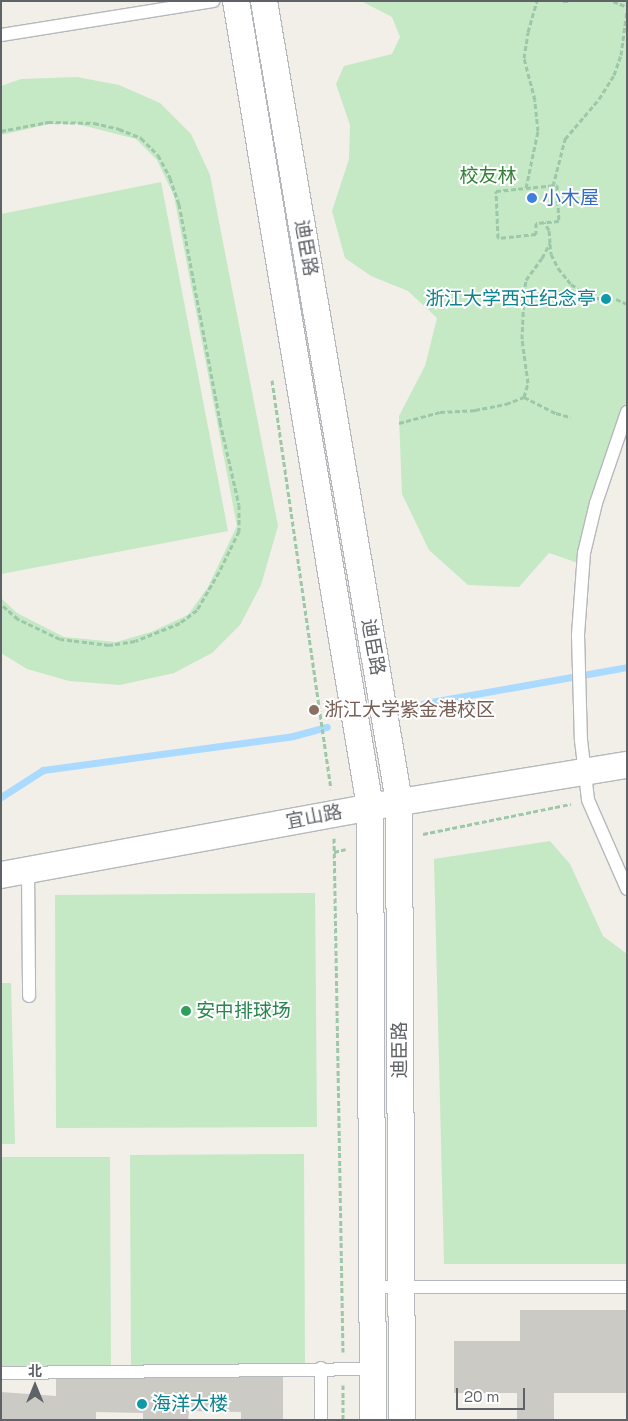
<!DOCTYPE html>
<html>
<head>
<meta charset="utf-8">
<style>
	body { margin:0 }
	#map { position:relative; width:628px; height:1421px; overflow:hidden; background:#f1efe8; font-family:"Space Grotesk","Noto Sans SC",sans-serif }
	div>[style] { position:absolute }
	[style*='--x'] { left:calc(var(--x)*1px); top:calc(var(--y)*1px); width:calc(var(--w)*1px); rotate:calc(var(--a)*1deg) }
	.green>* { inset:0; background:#c5e8c5 }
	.stream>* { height:7px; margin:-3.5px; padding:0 3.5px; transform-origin:3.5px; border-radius:3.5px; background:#aadaff }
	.building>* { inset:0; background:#cccac5 }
	.path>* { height:3px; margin-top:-1.5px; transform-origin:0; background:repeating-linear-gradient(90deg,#9cc7a9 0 5px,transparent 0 7.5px) }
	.roads { filter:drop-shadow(1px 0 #b5b8bc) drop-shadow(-1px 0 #b5b8bc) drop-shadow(0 1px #b5b8bc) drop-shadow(0 -1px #b5b8bc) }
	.lane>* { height:12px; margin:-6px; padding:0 6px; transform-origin:6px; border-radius:6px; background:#fff }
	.street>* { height:26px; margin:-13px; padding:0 13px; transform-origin:13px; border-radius:13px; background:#fff }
	.dots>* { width:14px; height:14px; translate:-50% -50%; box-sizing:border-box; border:2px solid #fff; border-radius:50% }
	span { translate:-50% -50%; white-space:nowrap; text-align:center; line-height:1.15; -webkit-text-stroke:4px #fff; paint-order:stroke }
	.park-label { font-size:19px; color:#348238 }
	.shop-label { font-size:19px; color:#366cbe }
	.left { translate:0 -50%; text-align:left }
	.street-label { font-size:19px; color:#5f6368 }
	.culture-label { font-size:19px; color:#0d838f }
	.right { translate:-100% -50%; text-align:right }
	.education-label { font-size:19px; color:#785e54 }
	.leisure-label { font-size:19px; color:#27864d }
	.frame { position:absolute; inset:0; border:2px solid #5f6368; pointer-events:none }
	.north { position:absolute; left:10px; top:1361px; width:50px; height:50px; -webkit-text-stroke:4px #fff; paint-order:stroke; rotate:0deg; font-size:14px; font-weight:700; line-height:20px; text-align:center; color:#5f6368 }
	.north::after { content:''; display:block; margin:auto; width:18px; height:22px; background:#5f6368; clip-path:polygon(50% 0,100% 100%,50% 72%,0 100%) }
	.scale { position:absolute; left:456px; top:1388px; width:69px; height:22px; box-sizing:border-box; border:2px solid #5f6368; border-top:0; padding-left:6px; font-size:15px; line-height:18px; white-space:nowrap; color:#5f6368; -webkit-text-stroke:4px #fff; paint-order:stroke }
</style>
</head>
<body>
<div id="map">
	<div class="green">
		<i style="clip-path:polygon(361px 1px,627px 1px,627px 412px,584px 565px,549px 553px,519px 587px,468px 585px,429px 550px,402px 494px,399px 416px,425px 366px,437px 318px,408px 291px,371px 276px,345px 258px,332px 211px,349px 159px,350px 125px,336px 84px,344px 66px,392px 54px,400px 37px,392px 17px)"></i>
		<i style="clip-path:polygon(77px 77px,119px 85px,160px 103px,191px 134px,210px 175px,278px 526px,261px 585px,240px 625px,212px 653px,174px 673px,120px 685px,69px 681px,27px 669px,1px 653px,1px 598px,17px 613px,64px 637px,116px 642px,151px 632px,188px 615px,208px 587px,237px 526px,174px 196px,157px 160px,136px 139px,77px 124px,49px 124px,1px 135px,1px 86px,21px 79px)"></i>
		<i style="clip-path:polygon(161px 182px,228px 531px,1px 574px,1px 214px)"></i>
		<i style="clip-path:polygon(550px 841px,570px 864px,603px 936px,627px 954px,627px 1264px,444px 1264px,434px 859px)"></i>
		<i style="clip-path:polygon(315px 893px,317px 1127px,56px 1128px,55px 895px)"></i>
		<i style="clip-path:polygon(1px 983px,11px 983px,15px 1144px,1px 1144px)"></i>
		<i style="clip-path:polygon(304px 1154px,305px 1369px,131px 1370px,130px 1155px)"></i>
		<i style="clip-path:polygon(1px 1157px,110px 1157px,111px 1372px,1px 1372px)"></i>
	</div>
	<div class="stream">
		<i style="--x:398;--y:710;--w:34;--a:-14"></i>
		<i style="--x:431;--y:702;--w:199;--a:-10.1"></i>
		<i style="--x:1;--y:797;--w:50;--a:-32.7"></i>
		<i style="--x:43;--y:770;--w:252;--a:-7.7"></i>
		<i style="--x:293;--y:736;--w:35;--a:-15"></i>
	</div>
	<div class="building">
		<i style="clip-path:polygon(520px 1310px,627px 1310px,627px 1393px,554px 1393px,554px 1420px,517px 1420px,517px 1393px,454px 1393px,454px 1341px,520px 1341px)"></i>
		<i style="clip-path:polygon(283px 1376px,283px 1420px,241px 1420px,241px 1412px,189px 1411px,188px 1420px,143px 1420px,143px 1413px,96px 1412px,96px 1420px,1px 1420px,1px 1392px,56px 1396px,56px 1377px)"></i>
	</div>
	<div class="path">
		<i style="--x:563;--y:1;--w:6;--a:0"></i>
		<i style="--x:613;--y:1;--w:15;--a:23"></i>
		<i style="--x:1;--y:131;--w:48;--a:-10.8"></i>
		<i style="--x:48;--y:122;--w:46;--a:1.2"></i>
		<i style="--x:94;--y:123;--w:26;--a:13"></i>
		<i style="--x:119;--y:129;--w:24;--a:22"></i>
		<i style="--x:141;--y:138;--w:24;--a:45"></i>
		<i style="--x:158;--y:155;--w:26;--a:62"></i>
		<i style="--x:170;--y:178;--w:28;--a:71"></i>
		<i style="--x:179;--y:204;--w:222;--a:79.3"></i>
		<i style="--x:220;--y:422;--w:85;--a:77.1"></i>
		<i style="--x:239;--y:505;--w:26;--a:90"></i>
		<i style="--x:239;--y:531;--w:46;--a:116"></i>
		<i style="--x:219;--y:572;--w:44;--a:120.1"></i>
		<i style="--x:197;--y:610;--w:21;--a:143"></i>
		<i style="--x:180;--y:623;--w:48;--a:158.2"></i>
		<i style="--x:135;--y:641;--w:26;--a:171"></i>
		<i style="--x:109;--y:645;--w:49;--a:-173"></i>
		<i style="--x:60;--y:639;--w:47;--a:-154.5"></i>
		<i style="--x:18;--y:619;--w:23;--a:-139"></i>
		<i style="--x:557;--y:185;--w:36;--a:87"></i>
		<i style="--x:559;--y:221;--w:23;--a:175"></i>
		<i style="--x:536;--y:223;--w:11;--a:90"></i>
		<i style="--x:536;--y:234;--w:38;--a:174"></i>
		<i style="--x:498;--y:238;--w:47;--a:-92.4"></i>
		<i style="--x:496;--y:191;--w:61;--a:-5.6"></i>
		<i style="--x:553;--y:186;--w:49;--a:-75.7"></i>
		<i style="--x:565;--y:139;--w:52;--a:-49.6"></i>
		<i style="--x:599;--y:99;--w:28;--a:-58"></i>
		<i style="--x:614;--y:75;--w:21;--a:-71"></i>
		<i style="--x:621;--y:55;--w:45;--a:-82.4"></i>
		<i style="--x:526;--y:188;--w:58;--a:-78.1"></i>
		<i style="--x:538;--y:131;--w:31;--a:-96"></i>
		<i style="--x:535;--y:100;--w:43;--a:-104.7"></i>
		<i style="--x:524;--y:58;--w:26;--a:-81"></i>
		<i style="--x:528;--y:32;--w:32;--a:-74"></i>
		<i style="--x:550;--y:244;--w:10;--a:84"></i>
		<i style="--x:551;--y:254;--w:16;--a:63"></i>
		<i style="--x:558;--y:268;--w:21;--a:51"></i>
		<i style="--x:571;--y:284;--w:19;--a:35"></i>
		<i style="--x:587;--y:295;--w:15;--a:16"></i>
		<i style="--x:601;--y:299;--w:15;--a:0"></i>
		<i style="--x:616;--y:299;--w:12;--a:24"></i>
		<i style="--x:272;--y:380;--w:413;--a:81.8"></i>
		<i style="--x:524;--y:397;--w:15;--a:-74"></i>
		<i style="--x:528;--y:383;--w:44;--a:-97.8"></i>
		<i style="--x:522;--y:339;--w:45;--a:-87.5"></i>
		<i style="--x:524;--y:294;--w:14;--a:-82"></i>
		<i style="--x:526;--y:280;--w:27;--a:-54"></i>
		<i style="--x:542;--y:258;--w:17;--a:-62"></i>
		<i style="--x:550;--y:243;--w:13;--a:-94"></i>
		<i style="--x:549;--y:230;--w:9;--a:-122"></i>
		<i style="--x:399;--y:423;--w:42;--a:-15"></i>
		<i style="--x:440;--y:412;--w:35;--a:-3"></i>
		<i style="--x:475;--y:410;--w:32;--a:-11"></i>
		<i style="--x:506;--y:404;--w:19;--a:-21"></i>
		<i style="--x:524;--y:397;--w:36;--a:27"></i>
		<i style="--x:556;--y:413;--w:15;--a:16"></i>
		<i style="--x:423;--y:834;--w:151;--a:-11.5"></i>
		<i style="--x:334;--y:838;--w:514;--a:89"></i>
		<i style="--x:334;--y:852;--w:12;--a:-14"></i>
		<i style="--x:343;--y:1385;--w:35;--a:90"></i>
	</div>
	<div class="roads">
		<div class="lane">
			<i style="--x:1;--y:35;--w:215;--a:-9.1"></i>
			<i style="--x:627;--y:412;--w:96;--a:108.8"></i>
			<i style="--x:596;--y:503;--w:51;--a:103.5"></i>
			<i style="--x:584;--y:553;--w:82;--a:94.2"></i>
			<i style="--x:578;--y:635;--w:105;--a:88.4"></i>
			<i style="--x:581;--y:740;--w:60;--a:83.3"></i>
			<i style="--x:588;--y:800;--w:97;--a:66.3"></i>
			<i style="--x:28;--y:870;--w:126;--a:89.5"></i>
			<i style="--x:373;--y:1287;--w:254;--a:0"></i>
			<i style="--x:321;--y:1368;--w:52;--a:90"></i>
			<i style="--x:1;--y:1373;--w:372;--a:-0.6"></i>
		</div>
		<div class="street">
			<i style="--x:236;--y:1;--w:817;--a:80.56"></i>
			<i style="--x:370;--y:807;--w:613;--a:89.72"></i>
			<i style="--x:264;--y:1;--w:812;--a:80.43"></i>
			<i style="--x:399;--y:802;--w:618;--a:89.72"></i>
			<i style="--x:1;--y:875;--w:375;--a:-10.4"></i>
			<i style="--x:370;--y:807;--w:260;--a:-9.3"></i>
		</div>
	</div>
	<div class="dots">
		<i style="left:532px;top:198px;background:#3f7fe0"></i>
		<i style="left:606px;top:299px;background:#0f9aa8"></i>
		<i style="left:314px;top:710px;background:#8d6e63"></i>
		<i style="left:186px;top:1011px;background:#2e9e5b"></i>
		<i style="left:142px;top:1404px;background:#0f9aa8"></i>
	</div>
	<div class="park-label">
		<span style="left:488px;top:176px">校友林</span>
	</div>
	<div class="shop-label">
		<span class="left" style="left:542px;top:198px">小木屋</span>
	</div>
	<div class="street-label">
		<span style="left:306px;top:248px;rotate:80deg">迪臣路</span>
		<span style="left:373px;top:647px;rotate:80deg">迪臣路</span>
		<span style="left:314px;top:817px;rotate:-11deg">宜山路</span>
		<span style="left:400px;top:1050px;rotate:-90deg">迪臣路</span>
	</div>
	<div class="culture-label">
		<span class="right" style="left:596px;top:299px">浙江大学西迁纪念亭</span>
		<span class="left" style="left:152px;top:1404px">海洋大楼</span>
	</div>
	<div class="education-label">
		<span class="left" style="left:324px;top:710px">浙江大学紫金港校区</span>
	</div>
	<div class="leisure-label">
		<span class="left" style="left:196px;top:1011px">安中排球场</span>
	</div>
	<div class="frame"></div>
	<div class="north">北</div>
	<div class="scale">20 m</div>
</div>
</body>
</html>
